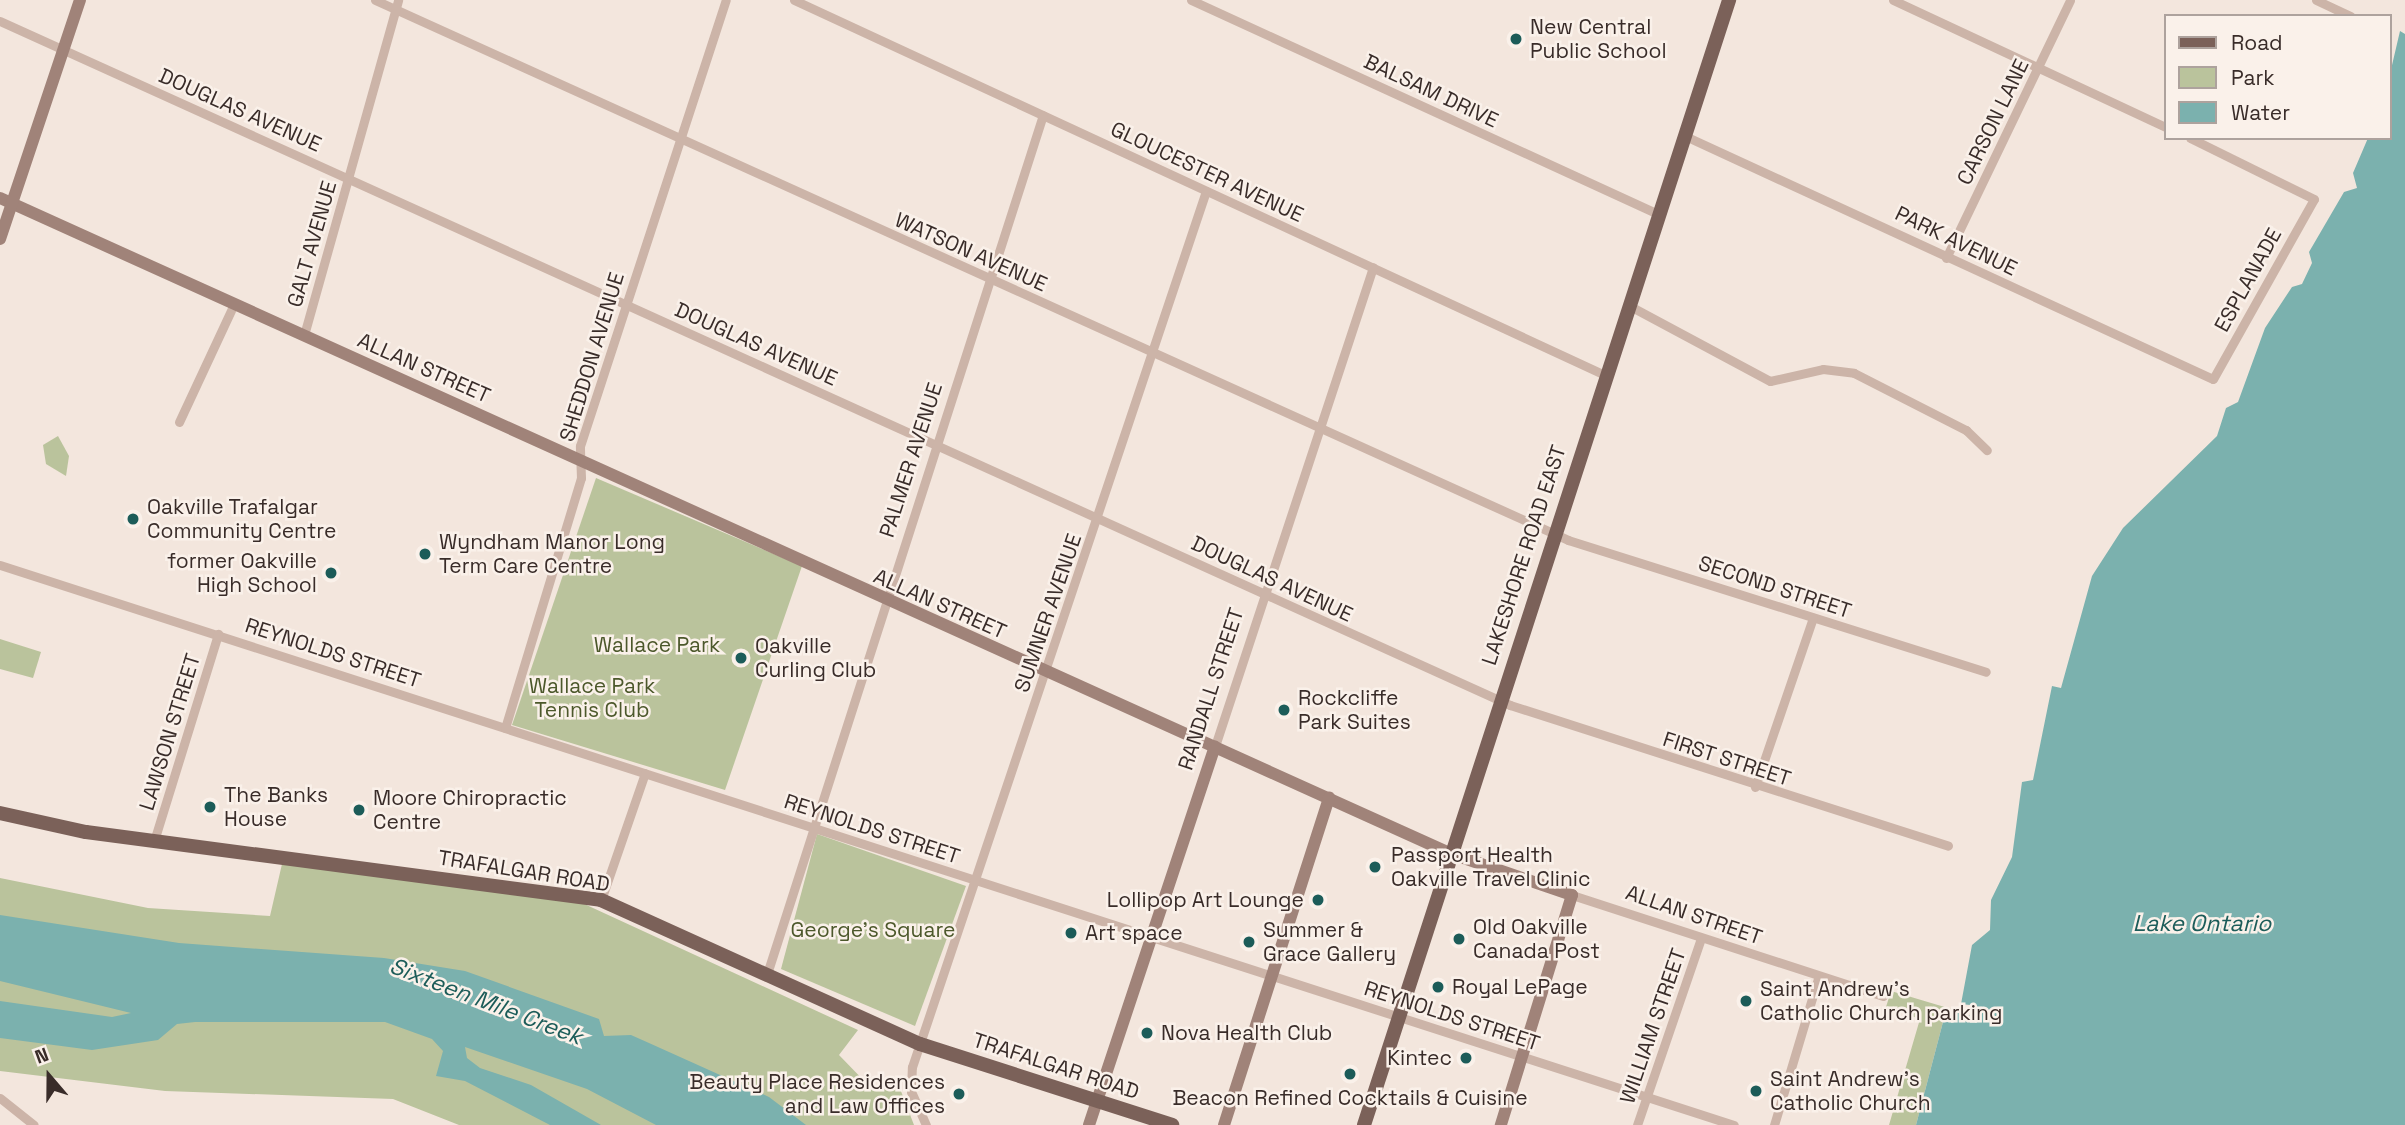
<!DOCTYPE html>
<html>
<head>
<meta charset="utf-8">
<style>
	body { margin:0 }
	#map { position:relative; width:2405px; height:1125px; overflow:hidden; background:#f3e6dd; font-family:"Space Grotesk",sans-serif }
	div>[style] { position:absolute }
	[style*='--x'] { left:calc(var(--x)*1px); top:calc(var(--y)*1px); width:calc(var(--w)*1px); rotate:calc(var(--a)*1deg) }
	.green>* { inset:0; background:#bac39c }
	.water>* { inset:0; background:#7bb1ae }
	.street>* { height:9px; margin:-4.5px; padding:0 4.5px; transform-origin:4.5px; border-radius:4.5px; background:#ccb4a8 }
	.secondary>* { height:12px; margin:-6px; padding:0 6px; transform-origin:6px; border-radius:6px; background:#a08379 }
	.primary>* { height:14px; margin:-7px; padding:0 7px; transform-origin:7px; border-radius:7px; background:#7b6159 }
	.dots>* { width:19px; height:19px; translate:-50% -50%; box-sizing:border-box; border:4px solid #faf1ea; border-radius:50% }
	span { translate:-50% -50%; white-space:nowrap; text-align:center; line-height:1.15; -webkit-text-stroke:5px #faf1ea; paint-order:stroke }
	.poi-label { font-size:21px; color:#392c29 }
	.left { translate:0 -50%; text-align:left }
	.right { translate:-100% -50%; text-align:right }
	.street-label { font-size:21px; color:#392c29 }
	.park-label { font-size:21px; color:#4c582b }
	.water-label { font-size:23px; color:#1c5c59; font-style:italic }
	.legend { position:absolute; left:2164px; top:14px; width:228px; height:126px; box-sizing:border-box; background:#faf1ea; border:2px solid #ada29d; margin:0; padding:9px 12px; list-style:none; font-size:21px; color:#392c29 }
	.legend li { display:flex; align-items:center; gap:14px; height:35px }
	.legend b { width:35px; border:2px solid #ada29d }
	.north { position:absolute; left:14px; top:1041px; width:70px; height:70px; -webkit-text-stroke:5px #faf1ea; paint-order:stroke; rotate:340deg; font-size:19px; font-weight:700; line-height:28px; text-align:center; color:#392c29 }
	.north::after { content:''; display:block; margin:auto; width:24px; height:32px; background:#392c29; clip-path:polygon(50% 0,100% 100%,50% 72%,0 100%) }
</style>
</head>
<body>
<div id="map">
	<div class="green">
		<i style="clip-path:polygon(58px 436px,69px 456px,66px 476px,46px 464px,43px 445px)"></i>
		<i style="clip-path:polygon(596px 478px,802px 566px,725px 790px,512px 725px)"></i>
		<i style="clip-path:polygon(0 639px,41px 652px,33px 678px,0 669px)"></i>
		<i style="clip-path:polygon(817px 834px,966px 886px,915px 1026px,781px 969px)"></i>
		<i style="clip-path:polygon(282px 864px,580px 902px,858px 1030px,839px 1055px,872px 1089px,899px 1086px,914px 1125px,459px 1125px,393px 1099px,165px 1091px,0 1071px,0 878px,148px 908px,270px 916px)"></i>
		<i style="clip-path:polygon(1891px 991px,1958px 1011px,1943px 1022px,1916px 1125px,1889px 1125px,1920px 1019px,1886px 1007px)"></i>
	</div>
	<div class="water">
		<i style="clip-path:polygon(2400px 31px,2405px 34px,2405px 1125px,1916px 1125px,1943px 1022px,1958px 1011px,1973px 1017px,1970px 1005px,1961px 1004px,1972px 945px,1990px 930px,1991px 900px,2012px 857px,2022px 782px,2033px 780px,2052px 686px,2061px 688px,2092px 576px,2123px 528px,2217px 436px,2226px 408px,2238px 402px,2265px 328px,2292px 287px,2302px 284px,2312px 263px,2309px 252px,2344px 192px,2357px 188px,2353px 173px,2368px 138px,2389px 138px,2389px 78px)"></i>
		<i style="clip-path:polygon(0 915px,179px 943px,384px 958px,465px 971px,599px 1019px,604px 1036px,631px 1035px,649px 1043px,769px 1097px,806px 1125px,656px 1125px,587px 1089px,465px 1047px,467px 1058px,480px 1068px,531px 1085px,601px 1125px,550px 1125px,465px 1081px,436px 1076px,443px 1051px,432px 1039px,385px 1022px,195px 1022px,177px 1024px,158px 1040px,92px 1050px,0 1038px,0 1001px,112px 1017px,131px 1013px,0 981px)"></i>
	</div>
	<div class="street">
		<i style="--x:375;--y:0;--w:1310;--a:24.35"></i>
		<i style="--x:1568;--y:540;--w:438;--a:17.5"></i>
		<i style="--x:794;--y:0;--w:894;--a:24.82"></i>
		<i style="--x:1191;--y:0;--w:511;--a:24.61"></i>
		<i style="--x:1893;--y:0;--w:300;--a:25"></i>
		<i style="--x:2316;--y:0;--w:38;--a:25"></i>
		<i style="--x:0;--y:21;--w:1658;--a:24.37"></i>
		<i style="--x:1510;--y:705;--w:460;--a:17.8"></i>
		<i style="--x:1683;--y:135;--w:583;--a:24.72"></i>
		<i style="--x:2213;--y:379;--w:206;--a:-60.7"></i>
		<i style="--x:2314;--y:199;--w:138;--a:-153.8"></i>
		<i style="--x:1946;--y:258;--w:286;--a:-64.3"></i>
		<i style="--x:1628;--y:305;--w:161;--a:28.2"></i>
		<i style="--x:1770;--y:381;--w:54;--a:-12.8"></i>
		<i style="--x:1823;--y:369;--w:31;--a:7"></i>
		<i style="--x:1854;--y:373;--w:126;--a:27"></i>
		<i style="--x:1966;--y:430;--w:29;--a:44"></i>
		<i style="--x:304;--y:335;--w:348;--a:-74.3"></i>
		<i style="--x:179;--y:422;--w:130;--a:-65"></i>
		<i style="--x:0;--y:565;--w:1822;--a:17.9"></i>
		<i style="--x:505;--y:728;--w:261;--a:-73.1"></i>
		<i style="--x:581;--y:478;--w:32;--a:-92"></i>
		<i style="--x:580;--y:446;--w:469;--a:-71.9"></i>
		<i style="--x:1215;--y:746;--w:504;--a:-71.74"></i>
		<i style="--x:1755;--y:787;--w:179;--a:-71.1"></i>
		<i style="--x:154;--y:841;--w:217;--a:-72.8"></i>
		<i style="--x:1572;--y:895;--w:327;--a:18"></i>
		<i style="--x:601;--y:900;--w:134;--a:-70.9"></i>
		<i style="--x:766;--y:977;--w:905;--a:-72.19"></i>
		<i style="--x:0;--y:1098;--w:43;--a:38.5"></i>
		<i style="--x:926;--y:1125;--w:36;--a:-114"></i>
		<i style="--x:911;--y:1092;--w:25;--a:-88"></i>
		<i style="--x:912;--y:1067;--w:924;--a:-71.45"></i>
		<i style="--x:1637;--y:1125;--w:198;--a:-71.1"></i>
		<i style="--x:1774;--y:1125;--w:153;--a:-73.3"></i>
	</div>
	<div class="secondary">
		<i style="--x:0;--y:198;--w:1590;--a:24.32"></i>
		<i style="--x:1449;--y:853;--w:130;--a:18.9"></i>
		<i style="--x:1572;--y:895;--w:241;--a:107.2"></i>
		<i style="--x:0;--y:239;--w:252;--a:-71.5"></i>
		<i style="--x:1089;--y:1125;--w:399;--a:-71.6"></i>
		<i style="--x:1224;--y:1125;--w:344;--a:-72.2"></i>
	</div>
	<div class="primary">
		<i style="--x:0;--y:813;--w:88;--a:12.5"></i>
		<i style="--x:86;--y:832;--w:519;--a:7.52"></i>
		<i style="--x:601;--y:900;--w:350;--a:24.3"></i>
		<i style="--x:920;--y:1044;--w:265;--a:17.8"></i>
		<i style="--x:1364;--y:1125;--w:1183;--a:-72.02"></i>
	</div>
	<div class="dots">
		<i style="left:1516px;top:39px;background:#1c5c59"></i>
		<i style="left:133px;top:519px;background:#1c5c59"></i>
		<i style="left:425px;top:554px;background:#1c5c59"></i>
		<i style="left:331px;top:573px;background:#1c5c59"></i>
		<i style="left:741px;top:658px;background:#1c5c59"></i>
		<i style="left:1284px;top:710px;background:#1c5c59"></i>
		<i style="left:210px;top:807px;background:#1c5c59"></i>
		<i style="left:359px;top:810px;background:#1c5c59"></i>
		<i style="left:1375px;top:867px;background:#1c5c59"></i>
		<i style="left:1318px;top:900px;background:#1c5c59"></i>
		<i style="left:1071px;top:933px;background:#1c5c59"></i>
		<i style="left:1459px;top:939px;background:#1c5c59"></i>
		<i style="left:1249px;top:942px;background:#1c5c59"></i>
		<i style="left:1438px;top:987px;background:#1c5c59"></i>
		<i style="left:1746px;top:1001px;background:#1c5c59"></i>
		<i style="left:1147px;top:1033px;background:#1c5c59"></i>
		<i style="left:1466px;top:1058px;background:#1c5c59"></i>
		<i style="left:1350px;top:1074px;background:#1c5c59"></i>
		<i style="left:1756px;top:1091px;background:#1c5c59"></i>
		<i style="left:959px;top:1094px;background:#1c5c59"></i>
	</div>
	<div class="poi-label">
		<span class="left" style="left:1530px;top:39px">New Central<br>Public School</span>
		<span class="left" style="left:147px;top:519px">Oakville Trafalgar<br>Community Centre</span>
		<span class="left" style="left:439px;top:554px">Wyndham Manor Long<br>Term Care Centre</span>
		<span class="right" style="left:317px;top:573px">former Oakville<br>High School</span>
		<span class="left" style="left:755px;top:658px">Oakville<br>Curling Club</span>
		<span class="left" style="left:1298px;top:710px">Rockcliffe<br>Park Suites</span>
		<span class="left" style="left:224px;top:807px">The Banks<br>House</span>
		<span class="left" style="left:373px;top:810px">Moore Chiropractic<br>Centre</span>
		<span class="left" style="left:1391px;top:867px">Passport Health<br>Oakville Travel Clinic</span>
		<span class="right" style="left:1304px;top:900px">Lollipop Art Lounge</span>
		<span class="left" style="left:1473px;top:939px">Old Oakville<br>Canada Post</span>
		<span class="left" style="left:1263px;top:942px">Summer &amp;<br>Grace Gallery</span>
		<span class="left" style="left:1085px;top:933px">Art space</span>
		<span class="left" style="left:1452px;top:987px">Royal LePage</span>
		<span class="left" style="left:1760px;top:1001px">Saint Andrew's<br>Catholic Church parking</span>
		<span class="left" style="left:1161px;top:1033px">Nova Health Club</span>
		<span class="right" style="left:1452px;top:1058px">Kintec</span>
		<span class="left" style="left:1770px;top:1091px">Saint Andrew's<br>Catholic Church</span>
		<span class="right" style="left:945px;top:1094px">Beauty Place Residences<br>and Law Offices</span>
		<span style="left:1350px;top:1098px">Beacon Refined Cocktails &amp; Cuisine</span>
	</div>
	<div class="street-label">
		<span style="left:1431px;top:91px;rotate:25deg">BALSAM DRIVE</span>
		<span style="left:240px;top:110px;rotate:24deg">DOUGLAS AVENUE</span>
		<span style="left:1993px;top:122px;rotate:-64deg">CARSON LANE</span>
		<span style="left:1207px;top:172px;rotate:25deg">GLOUCESTER AVENUE</span>
		<span style="left:1956px;top:241px;rotate:26deg">PARK AVENUE</span>
		<span style="left:312px;top:244px;rotate:-74deg">GALT AVENUE</span>
		<span style="left:971px;top:252px;rotate:24deg">WATSON AVENUE</span>
		<span style="left:2248px;top:280px;rotate:-61deg">ESPLANADE</span>
		<span style="left:756px;top:344px;rotate:24deg">DOUGLAS AVENUE</span>
		<span style="left:592px;top:357px;rotate:-73deg">SHEDDON AVENUE</span>
		<span style="left:424px;top:368px;rotate:24deg">ALLAN STREET</span>
		<span style="left:911px;top:460px;rotate:-72deg">PALMER AVENUE</span>
		<span style="left:1524px;top:555px;rotate:-72deg">LAKESHORE ROAD EAST</span>
		<span style="left:1272px;top:579px;rotate:25deg">DOUGLAS AVENUE</span>
		<span style="left:1775px;top:587px;rotate:18deg">SECOND STREET</span>
		<span style="left:940px;top:604px;rotate:24deg">ALLAN STREET</span>
		<span style="left:1048px;top:613px;rotate:-71deg">SUMNER AVENUE</span>
		<span style="left:333px;top:653px;rotate:18deg">REYNOLDS STREET</span>
		<span style="left:1211px;top:689px;rotate:-72deg">RANDALL STREET</span>
		<span style="left:170px;top:732px;rotate:-73deg">LAWSON STREET</span>
		<span style="left:1727px;top:759px;rotate:18deg">FIRST STREET</span>
		<span style="left:872px;top:829px;rotate:18deg">REYNOLDS STREET</span>
		<span style="left:524px;top:871px;rotate:9deg">TRAFALGAR ROAD</span>
		<span style="left:1694px;top:915px;rotate:19deg">ALLAN STREET</span>
		<span style="left:1452px;top:1016px;rotate:18deg">REYNOLDS STREET</span>
		<span style="left:1653px;top:1026px;rotate:-71deg">WILLIAM STREET</span>
		<span style="left:1056px;top:1066px;rotate:18deg">TRAFALGAR ROAD</span>
	</div>
	<div class="park-label">
		<span style="left:657px;top:645px">Wallace Park</span>
		<span style="left:592px;top:698px">Wallace Park<br>Tennis Club</span>
		<span style="left:873px;top:930px">George's Square</span>
	</div>
	<div class="water-label">
		<span style="left:2202px;top:923px">Lake Ontario</span>
		<span style="left:486px;top:1001px;rotate:21deg">Sixteen Mile Creek</span>
	</div>
	<ul class="legend">
	<li><b style="height:9px;background:#7b6159"></b>Road</li>
	<li><b style="height:19px;background:#bac39c"></b>Park</li>
	<li><b style="height:19px;background:#7bb1ae"></b>Water</li>
	</ul>
	<div class="north">N</div>
</div>
</body>
</html>
